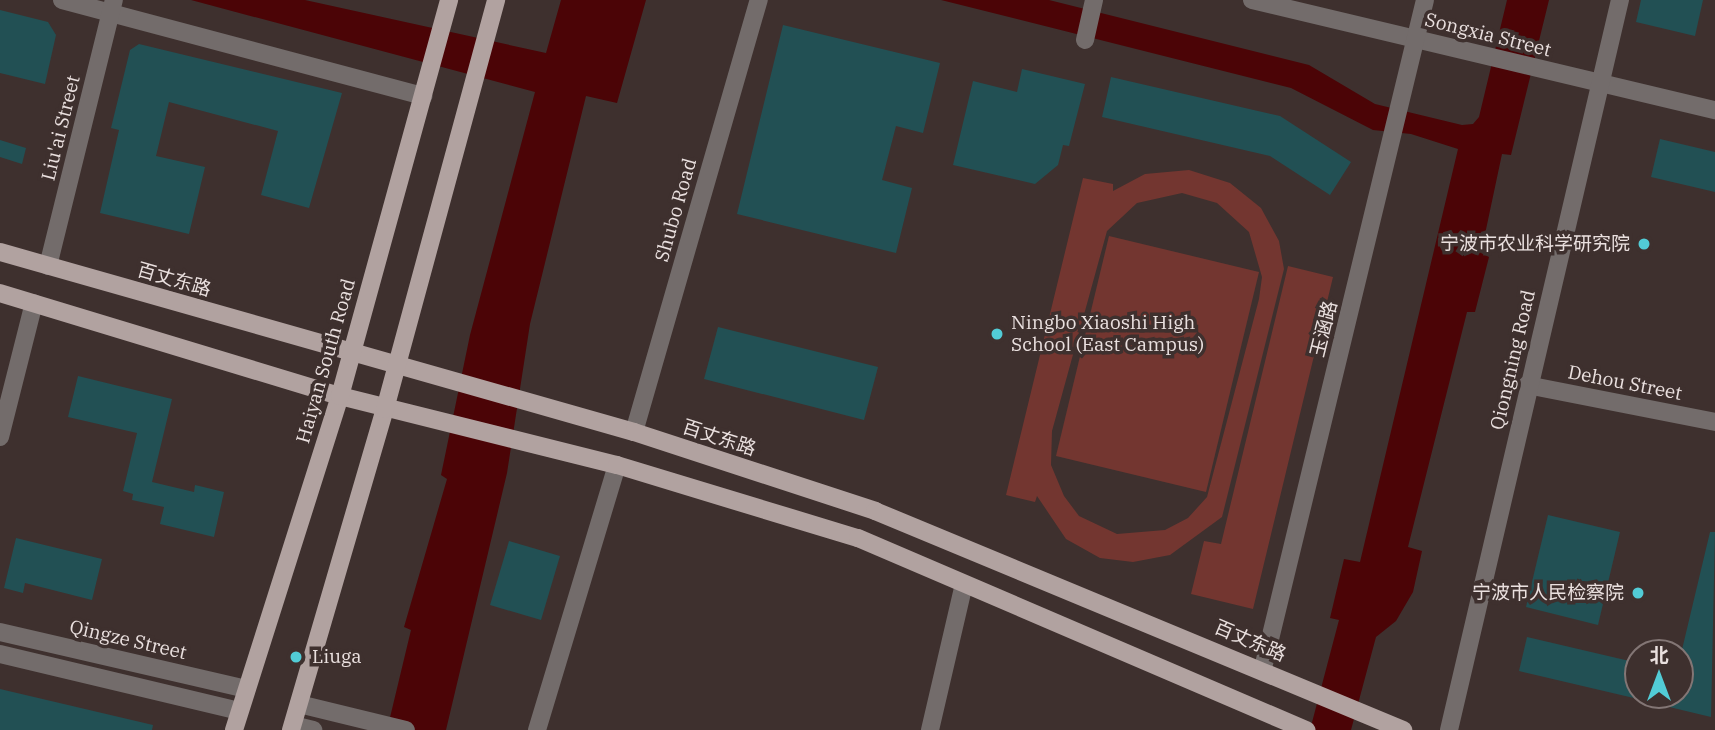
<!DOCTYPE html>
<html>
<head>
<meta charset="utf-8">
<style>
	body { margin:0 }
	#map { position:relative; width:1715px; height:730px; overflow:hidden; background:#3e302e; font-family:"IBM Plex Serif","Noto Sans SC",serif }
	div>[style] { position:absolute }
	[style*='--x'] { left:calc(var(--x)*1px); top:calc(var(--y)*1px); width:calc(var(--w)*1px); rotate:calc(var(--a)*1deg) }
	.green>* { inset:0; background:#733630 }
	.water>* { inset:0; background:#4b0406 }
	.building>* { inset:0; background:#225054 }
	.minor>* { height:18px; margin:-9px; padding:0 9px; transform-origin:9px; border-radius:9px; background:#736c6b }
	.major>* { height:18px; margin:-9px; padding:0 9px; transform-origin:9px; border-radius:9px; background:#b1a2a0 }
	.dots>* { width:19px; height:19px; translate:-50% -50%; box-sizing:border-box; border:4px solid #3e302e; border-radius:50% }
	span { translate:-50% -50%; white-space:nowrap; text-align:center; line-height:1.15; -webkit-text-stroke:7px #3e302e; paint-order:stroke }
	.street-label { font-size:19px; color:#eae0df }
	.poi-label { font-size:19px; color:#eae0df }
	.right { translate:-100% -50%; text-align:right }
	.left { translate:0 -50%; text-align:left }
	.north { position:absolute; left:1624px; top:639px; width:70px; height:70px; box-sizing:border-box; background:#3e302e; border:2px solid #837675; border-radius:50%; rotate:0deg; font-size:19px; font-weight:700; line-height:28px; text-align:center; color:#eae0df }
	.north::after { content:''; display:block; margin:auto; width:24px; height:32px; background:#52ccd6; clip-path:polygon(50% 0,100% 100%,50% 72%,0 100%) }
</style>
</head>
<body>
<div id="map">
	<div class="green">
		<i style="clip-path:polygon(evenodd,1189px 170px,1230px 183px,1261px 208px,1279px 241px,1284px 269px,1222px 517px,1170px 555px,1133px 562px,1100px 558px,1066px 539px,1037px 496px,1035px 502px,1006px 495px,1083px 178px,1113px 184px,1113px 191px,1145px 174px,1189px 170px,1182px 193px,1217px 203px,1249px 232px,1262px 277px,1259px 299px,1207px 497px,1188px 518px,1165px 530px,1117px 534px,1079px 516px,1064px 496px,1051px 465px,1052px 431px,1107px 231px,1137px 203px,1182px 193px)"></i>
		<i style="clip-path:polygon(1109px 236px,1259px 272px,1206px 492px,1056px 456px)"></i>
		<i style="clip-path:polygon(1288px 266px,1333px 277px,1253px 609px,1191px 594px,1204px 541px,1221px 544px)"></i>
	</div>
	<div class="water">
		<i style="clip-path:polygon(191px 0,305px 0,546px 53px,561px 0,646px 0,617px 103px,586px 96px,530px 324px,507px 473px,446px 730px,387px 730px,411px 630px,404px 627px,447px 479px,441px 475px,470px 335px,535px 92px)"></i>
		<i style="clip-path:polygon(941px 0,1049px 0,1309px 65px,1375px 104px,1462px 125px,1473px 124px,1479px 117px,1507px 0,1549px 0,1511px 155px,1502px 154px,1481px 253px,1489px 257px,1475px 312px,1467px 312px,1408px 547px,1422px 551px,1413px 592px,1396px 621px,1376px 637px,1351px 730px,1310px 730px,1339px 620px,1330px 618px,1344px 559px,1360px 562px,1458px 149px,1411px 134px,1373px 130px,1291px 88px)"></i>
	</div>
	<div class="building">
		<i style="clip-path:polygon(1641px 0,1703px 0,1695px 36px,1636px 22px)"></i>
		<i style="clip-path:polygon(0 10px,48px 22px,56px 35px,45px 84px,0 73px)"></i>
		<i style="clip-path:polygon(783px 25px,940px 63px,923px 133px,896px 126px,882px 180px,912px 188px,896px 253px,737px 214px)"></i>
		<i style="clip-path:polygon(139px 44px,342px 93px,309px 208px,261px 195px,278px 131px,169px 102px,156px 156px,205px 167px,189px 234px,100px 213px,119px 130px,111px 128px,130px 50px)"></i>
		<i style="clip-path:polygon(1022px 69px,1085px 84px,1069px 146px,1063px 145px,1058px 165px,1035px 184px,953px 165px,973px 81px,1017px 92px)"></i>
		<i style="clip-path:polygon(1111px 77px,1280px 116px,1351px 162px,1330px 195px,1270px 156px,1102px 117px)"></i>
		<i style="clip-path:polygon(1660px 139px,1715px 152px,1715px 192px,1651px 177px)"></i>
		<i style="clip-path:polygon(0 140px,26px 148px,22px 164px,0 157px)"></i>
		<i style="clip-path:polygon(718px 327px,878px 367px,864px 420px,704px 379px)"></i>
		<i style="clip-path:polygon(78px 376px,172px 399px,152px 482px,194px 492px,195px 485px,224px 492px,214px 537px,160px 524px,164px 507px,132px 500px,133px 494px,123px 491px,137px 433px,68px 417px)"></i>
		<i style="clip-path:polygon(1548px 515px,1620px 532px,1598px 625px,1526px 607px)"></i>
		<i style="clip-path:polygon(1710px 532px,1715px 532px,1711px 717px,1640px 700px,1640px 695px,1680px 695px,1680px 658px)"></i>
		<i style="clip-path:polygon(16px 538px,102px 559px,92px 600px,25px 583px,23px 593px,4px 588px)"></i>
		<i style="clip-path:polygon(509px 541px,560px 556px,541px 620px,490px 605px)"></i>
		<i style="clip-path:polygon(1527px 637px,1638px 663px,1638px 699px,1519px 671px)"></i>
		<i style="clip-path:polygon(0 689px,153px 725px,152px 730px,0 730px)"></i>
	</div>
	<div class="minor">
		<i style="--x:62;--y:0;--w:374;--a:14.9"></i>
		<i style="--x:1252;--y:0;--w:476;--a:13.4"></i>
		<i style="--x:1085;--y:40;--w:41;--a:-77.3"></i>
		<i style="--x:48;--y:266;--w:274;--a:-76.1"></i>
		<i style="--x:1527;--y:385;--w:192;--a:11.1"></i>
		<i style="--x:634;--y:432;--w:450;--a:-73.9"></i>
		<i style="--x:0;--y:437;--w:138;--a:-75.8"></i>
		<i style="--x:0;--y:632;--w:253;--a:13"></i>
		<i style="--x:0;--y:654;--w:246;--a:13.4"></i>
		<i style="--x:1263;--y:668;--w:687;--a:-76.37"></i>
		<i style="--x:299;--y:704;--w:110;--a:13.7"></i>
		<i style="--x:293;--y:725;--w:21;--a:14"></i>
		<i style="--x:537;--y:730;--w:277;--a:-73.2"></i>
		<i style="--x:930;--y:730;--w:150;--a:-76.9"></i>
		<i style="--x:1449;--y:730;--w:750;--a:-76.82"></i>
	</div>
	<div class="major">
		<i style="--x:0;--y:252;--w:659;--a:15.85"></i>
		<i style="--x:634;--y:432;--w:254;--a:18.1"></i>
		<i style="--x:875;--y:511;--w:572;--a:22.53"></i>
		<i style="--x:0;--y:293;--w:355;--a:16.9"></i>
		<i style="--x:340;--y:396;--w:285;--a:14"></i>
		<i style="--x:617;--y:465;--w:252;--a:16.9"></i>
		<i style="--x:858;--y:538;--w:488;--a:23.2"></i>
		<i style="--x:234;--y:730;--w:350;--a:-72.4"></i>
		<i style="--x:340;--y:396;--w:411;--a:-74.6"></i>
		<i style="--x:291;--y:730;--w:334;--a:-73.7"></i>
		<i style="--x:385;--y:409;--w:424;--a:-74.8"></i>
	</div>
	<div class="dots">
		<i style="left:1644px;top:244px;background:#52ccd6"></i>
		<i style="left:997px;top:334px;background:#52ccd6"></i>
		<i style="left:1638px;top:593px;background:#52ccd6"></i>
		<i style="left:296px;top:657px;background:#52ccd6"></i>
	</div>
	<div class="street-label">
		<span style="left:1488px;top:35px;rotate:14deg">Songxia Street</span>
		<span style="left:61px;top:128px;rotate:-76deg">Liu'ai Street</span>
		<span style="left:676px;top:210px;rotate:-74deg">Shubo Road</span>
		<span style="left:174px;top:280px;rotate:16deg">百丈东路</span>
		<span style="left:1324px;top:329px;rotate:-76deg">玉涵路</span>
		<span style="left:1513px;top:360px;rotate:-77deg">Qiongning Road</span>
		<span style="left:326px;top:361px;rotate:-74deg">Haiyan South Road</span>
		<span style="left:1625px;top:383px;rotate:11deg">Dehou Street</span>
		<span style="left:719px;top:438px;rotate:18deg">百丈东路</span>
		<span style="left:128px;top:640px;rotate:13deg">Qingze Street</span>
		<span style="left:1250px;top:641px;rotate:23deg">百丈东路</span>
	</div>
	<div class="poi-label">
		<span class="right" style="left:1630px;top:244px">宁波市农业科学研究院</span>
		<span class="left" style="left:1011px;top:334px">Ningbo Xiaoshi High<br>School (East Campus)</span>
		<span class="right" style="left:1624px;top:593px">宁波市人民检察院</span>
		<span class="left" style="left:312px;top:657px">Liuga</span>
	</div>
	<div class="north">北</div>
</div>
</body>
</html>
